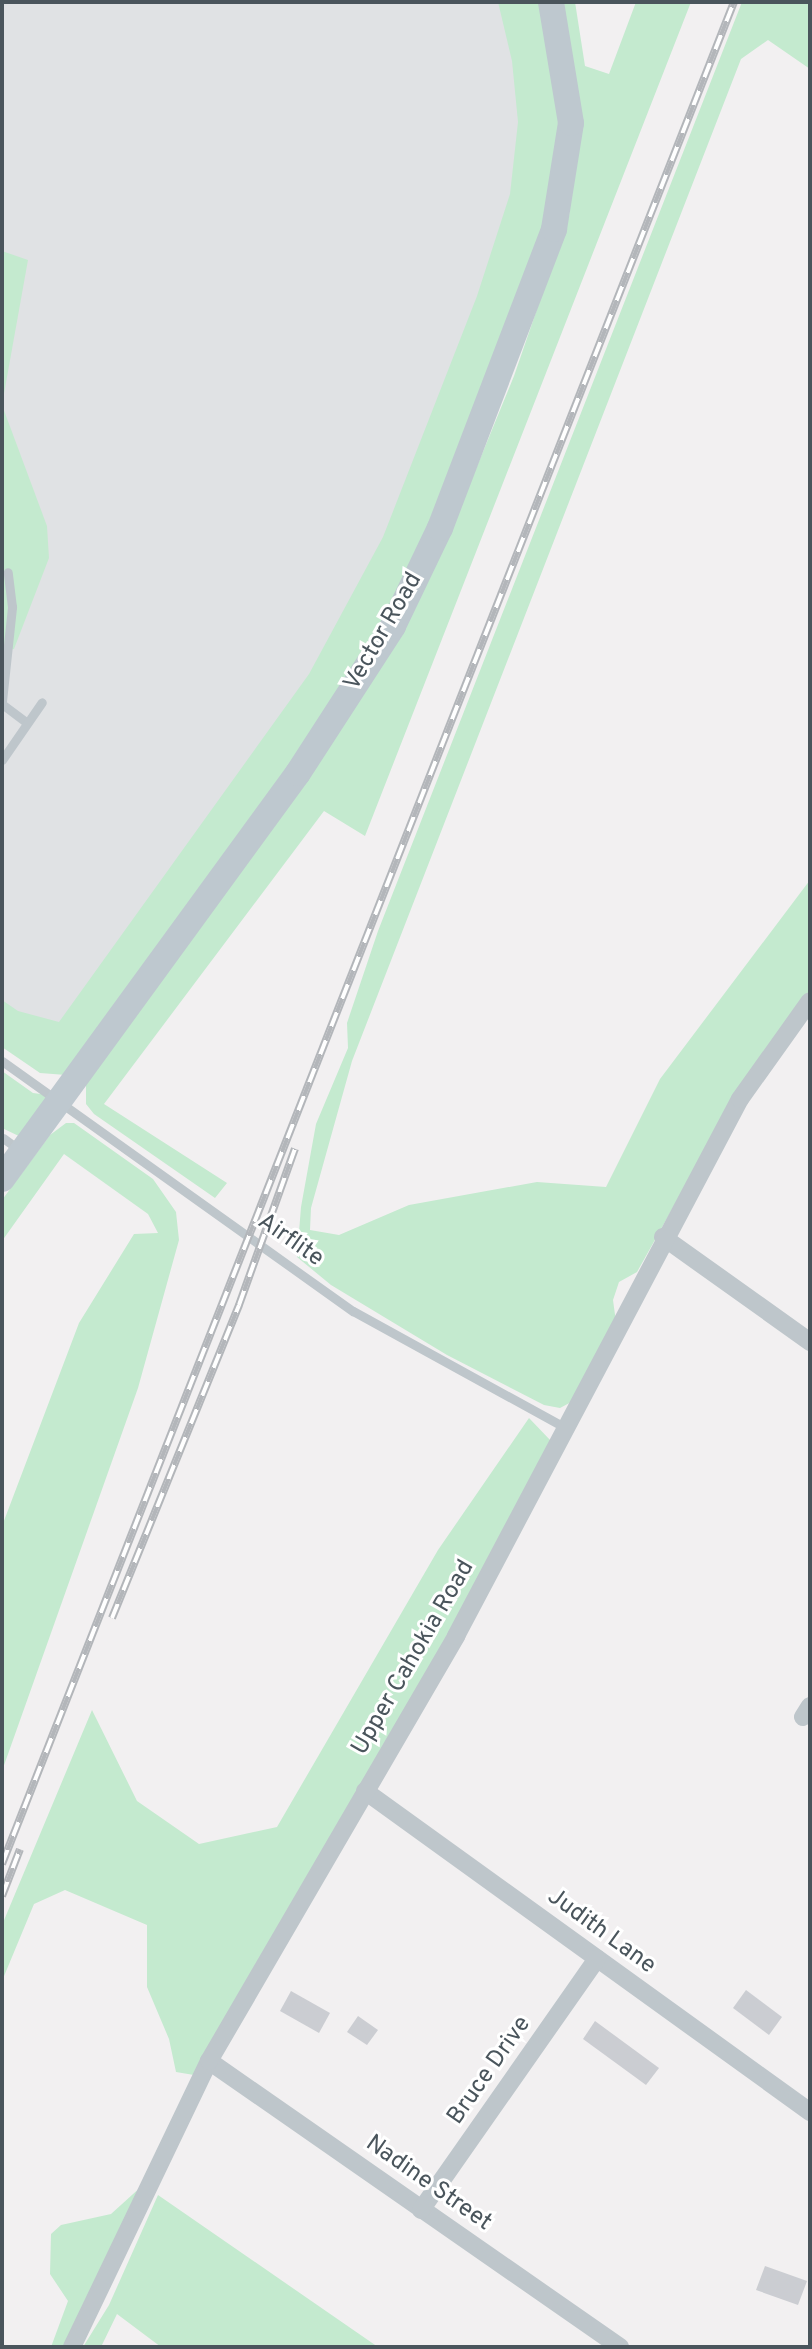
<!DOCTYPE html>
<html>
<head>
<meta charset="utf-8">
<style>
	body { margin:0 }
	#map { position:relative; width:812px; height:2349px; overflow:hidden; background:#f2f0f1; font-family:Overpass,sans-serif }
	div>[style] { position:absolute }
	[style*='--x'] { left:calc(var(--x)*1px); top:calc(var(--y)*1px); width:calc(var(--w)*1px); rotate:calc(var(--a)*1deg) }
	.airport>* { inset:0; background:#e0e2e4 }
	.green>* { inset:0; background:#c4eacf }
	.building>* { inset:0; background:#cbcdd2 }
	.lane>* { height:9px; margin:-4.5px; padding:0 4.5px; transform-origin:4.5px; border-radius:4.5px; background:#bec6cb }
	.street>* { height:18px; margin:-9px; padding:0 9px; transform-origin:9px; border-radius:9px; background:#bec6cb }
	.secondary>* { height:26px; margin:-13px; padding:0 13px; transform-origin:13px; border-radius:13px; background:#bec8cf }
	.rail>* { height:8px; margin-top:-4px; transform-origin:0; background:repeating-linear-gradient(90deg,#fff 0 15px,#b3b6ba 0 30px); box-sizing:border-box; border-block:2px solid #b3b6ba }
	span { translate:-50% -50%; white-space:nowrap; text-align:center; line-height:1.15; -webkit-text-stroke:6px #fff; paint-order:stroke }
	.street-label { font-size:24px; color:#4a555c }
	.frame { position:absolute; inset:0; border:4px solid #4a555c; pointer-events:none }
</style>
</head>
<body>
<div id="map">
	<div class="airport">
		<i style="clip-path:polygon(2px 2px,513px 2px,528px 169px,443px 423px,319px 673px,58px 1040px,2px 1012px)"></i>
	</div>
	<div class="green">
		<i style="clip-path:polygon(498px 2px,543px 2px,560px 123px,548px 224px,425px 545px,341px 692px,66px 1075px,40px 1073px,2px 1047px,2px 1000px,18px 1011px,59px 1022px,309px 674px,383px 537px,477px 296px,510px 194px,518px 122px,512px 61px)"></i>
		<i style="clip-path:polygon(562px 2px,575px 2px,585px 66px,609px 74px,636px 2px,691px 2px,365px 836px,324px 811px,104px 1104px,227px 1183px,215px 1198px,94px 1114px,86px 1104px,86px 1085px,444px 547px,514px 376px,569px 216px,579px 120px)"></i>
		<i style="clip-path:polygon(742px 2px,810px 2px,810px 69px,768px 40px,741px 59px,352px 1061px,311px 1208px,310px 1230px,339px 1235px,409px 1205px,537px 1182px,606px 1187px,660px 1079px,810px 880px,810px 990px,733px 1100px,637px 1272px,619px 1282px,613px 1300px,616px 1322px,575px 1400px,560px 1408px,544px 1405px,447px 1355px,331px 1285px,297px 1257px,301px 1207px,316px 1124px,348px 1048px,347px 1023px,378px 931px)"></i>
		<i style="clip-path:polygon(2px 251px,28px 260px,2px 405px)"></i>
		<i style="clip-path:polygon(2px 405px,47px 526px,49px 558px,14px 649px,2px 651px)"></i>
		<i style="clip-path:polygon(2px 1071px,33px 1093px,48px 1095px,23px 1138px,2px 1128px)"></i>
		<i style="clip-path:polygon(66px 1123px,74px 1123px,153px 1179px,176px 1212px,179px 1240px,138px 1388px,2px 1771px,2px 1526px,79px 1323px,134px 1234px,158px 1233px,148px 1214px,64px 1154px,2px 1241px,2px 1200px,50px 1135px)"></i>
		<i style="clip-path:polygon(529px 1418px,551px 1441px,489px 1564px,194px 2075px,176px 2072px,169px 2039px,147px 1987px,147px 1925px,65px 1890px,34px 1904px,2px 1981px,2px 1925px,92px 1710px,137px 1801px,199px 1844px,277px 1827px,438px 1550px)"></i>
		<i style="clip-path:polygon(143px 2185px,64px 2347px,51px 2347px,68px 2301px,50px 2274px,51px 2234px,61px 2225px,111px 2214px)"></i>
		<i style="clip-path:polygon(158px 2195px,378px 2347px,161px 2347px,117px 2314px,101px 2347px,83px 2347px,109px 2305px)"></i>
	</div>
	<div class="building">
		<i style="clip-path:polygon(746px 1990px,782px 2017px,769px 2035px,733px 2008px)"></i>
		<i style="clip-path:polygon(291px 1991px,330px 2013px,319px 2033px,280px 2011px)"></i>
		<i style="clip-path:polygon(358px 2016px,378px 2030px,367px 2045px,347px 2032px)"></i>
		<i style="clip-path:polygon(595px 2021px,659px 2068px,646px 2085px,583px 2039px)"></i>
		<i style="clip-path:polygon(765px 2266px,807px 2281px,798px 2305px,756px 2290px)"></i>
	</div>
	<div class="lane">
		<i style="--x:2;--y:701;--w:95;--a:-83.9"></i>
		<i style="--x:12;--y:607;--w:35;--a:-97"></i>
		<i style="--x:2;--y:704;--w:31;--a:37"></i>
		<i style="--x:2;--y:760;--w:70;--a:-55.4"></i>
		<i style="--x:2;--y:1061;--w:431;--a:35.5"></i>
		<i style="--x:353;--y:1311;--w:243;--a:28.8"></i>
		<i style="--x:3;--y:1138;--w:19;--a:36"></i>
	</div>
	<div class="street">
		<i style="--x:663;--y:1237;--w:181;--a:35.5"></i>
		<i style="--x:803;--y:1717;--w:13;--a:-58"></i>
		<i style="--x:365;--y:1791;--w:549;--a:35.8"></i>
		<i style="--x:209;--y:2061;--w:501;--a:34.83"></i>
		<i style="--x:421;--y:2210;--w:307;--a:-55"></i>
		<i style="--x:72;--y:2347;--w:317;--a:-64.4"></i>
		<i style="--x:209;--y:2061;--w:492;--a:-59.8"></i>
		<i style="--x:456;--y:1636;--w:607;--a:-62.13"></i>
		<i style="--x:740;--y:1099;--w:120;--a:-54.5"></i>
	</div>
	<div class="secondary">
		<i style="--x:2;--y:1179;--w:502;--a:-53.91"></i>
		<i style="--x:298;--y:773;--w:175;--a:-57.1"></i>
		<i style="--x:393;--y:626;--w:109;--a:-64.4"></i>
		<i style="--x:440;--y:528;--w:320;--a:-69.1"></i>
		<i style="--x:554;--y:229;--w:107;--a:-80.9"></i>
		<i style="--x:571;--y:123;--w:123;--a:-99.4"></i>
	</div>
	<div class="rail">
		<i style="--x:112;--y:1618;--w:338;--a:-67.9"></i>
		<i style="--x:239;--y:1305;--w:166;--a:-70.3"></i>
		<i style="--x:2;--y:1864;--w:2001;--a:-68.54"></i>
		<i style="--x:2;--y:1896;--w:50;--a:-69"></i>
	</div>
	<div class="street-label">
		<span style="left:384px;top:632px;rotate:-60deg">Vector Road</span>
		<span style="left:290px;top:1241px;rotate:35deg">Airflite</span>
		<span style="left:414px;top:1658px;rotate:-60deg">Upper Cahokia Road</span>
		<span style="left:601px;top:1932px;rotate:36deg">Judith Lane</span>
		<span style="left:490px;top:2071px;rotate:-55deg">Bruce Drive</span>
		<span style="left:428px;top:2184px;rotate:35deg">Nadine Street</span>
	</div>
	<div class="frame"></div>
</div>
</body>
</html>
